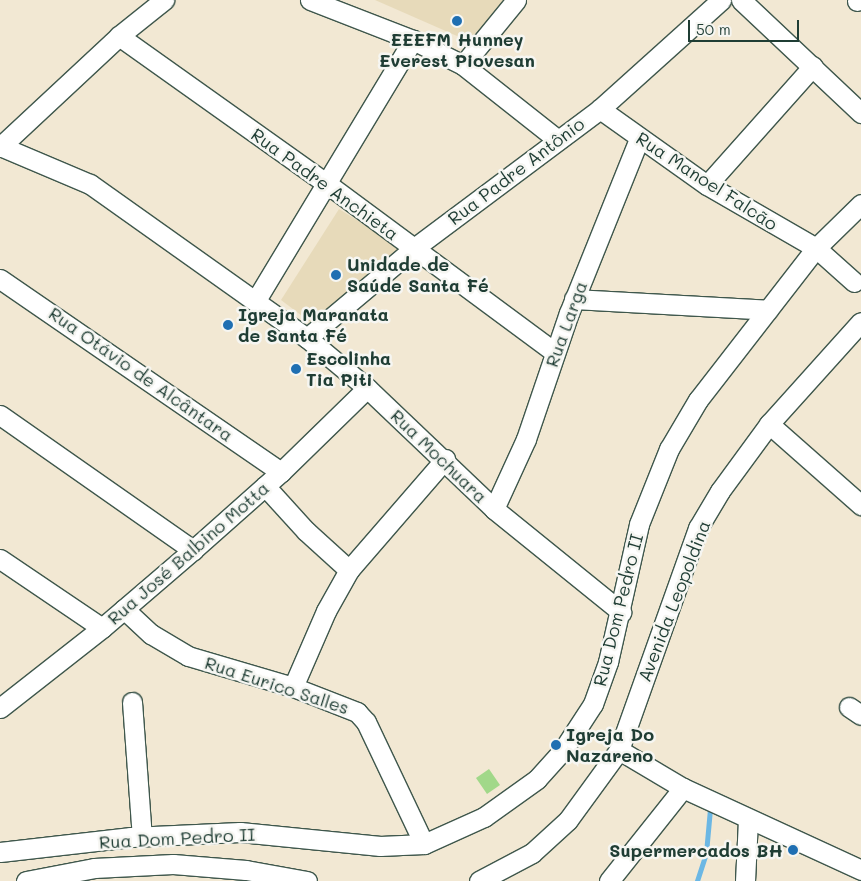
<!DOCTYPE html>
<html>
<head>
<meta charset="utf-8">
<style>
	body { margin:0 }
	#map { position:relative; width:861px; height:881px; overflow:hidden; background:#f2e8d3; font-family:Mali,sans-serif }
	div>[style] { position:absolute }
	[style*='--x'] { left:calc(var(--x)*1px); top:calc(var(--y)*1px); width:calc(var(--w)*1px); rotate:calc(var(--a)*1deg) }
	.built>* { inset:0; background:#e7daba }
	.green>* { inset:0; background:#a1d889 }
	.stream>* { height:4.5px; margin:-2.25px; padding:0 2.25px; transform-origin:2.25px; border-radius:2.25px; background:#6bb7e4 }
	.roads { filter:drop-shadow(1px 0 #3f574c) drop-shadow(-1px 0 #3f574c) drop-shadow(0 1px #3f574c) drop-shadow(0 -1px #3f574c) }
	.minor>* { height:19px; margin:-9.5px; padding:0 9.5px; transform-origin:9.5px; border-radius:9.5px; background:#fff }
	.dots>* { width:14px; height:14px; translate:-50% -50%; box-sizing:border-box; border:2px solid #f6f6f2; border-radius:50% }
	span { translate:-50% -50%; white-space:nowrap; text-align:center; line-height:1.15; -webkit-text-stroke:5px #f6f6f2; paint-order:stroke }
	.poi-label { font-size:18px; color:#1f3d34; font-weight:700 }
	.left { translate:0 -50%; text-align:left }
	.right { translate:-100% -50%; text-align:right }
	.street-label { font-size:18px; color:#1f3d34 }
	.scale { position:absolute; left:688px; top:20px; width:111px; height:22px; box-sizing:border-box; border:2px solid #1f3d34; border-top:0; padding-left:6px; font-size:15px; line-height:18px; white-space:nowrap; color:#1f3d34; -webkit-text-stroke:4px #f6f6f2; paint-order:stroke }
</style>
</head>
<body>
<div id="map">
	<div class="built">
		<i style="clip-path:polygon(375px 0,506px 0,473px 43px)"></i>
		<i style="clip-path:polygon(339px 209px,405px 250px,314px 325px,281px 300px)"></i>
	</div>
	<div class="green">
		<i style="clip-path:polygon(489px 769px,500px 785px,487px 794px,476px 778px)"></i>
	</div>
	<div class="stream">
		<i style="--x:697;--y:881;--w:29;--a:-72"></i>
		<i style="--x:706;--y:853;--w:44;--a:-84.8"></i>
	</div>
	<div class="roads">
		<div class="minor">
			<i style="--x:310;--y:0;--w:110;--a:21.2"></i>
			<i style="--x:413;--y:40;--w:56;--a:26.6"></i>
			<i style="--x:463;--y:65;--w:121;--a:38.3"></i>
			<i style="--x:741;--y:0;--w:165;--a:43.3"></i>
			<i style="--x:857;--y:1;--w:1;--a:-45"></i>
			<i style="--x:119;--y:36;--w:254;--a:35.4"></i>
			<i style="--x:326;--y:183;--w:284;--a:36.5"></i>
			<i style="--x:463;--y:65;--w:84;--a:-50.8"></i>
			<i style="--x:600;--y:109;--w:131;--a:35.4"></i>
			<i style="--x:707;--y:185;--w:126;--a:30"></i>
			<i style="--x:816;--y:248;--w:51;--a:41.8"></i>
			<i style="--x:0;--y:146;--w:98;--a:22.9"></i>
			<i style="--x:90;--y:184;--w:266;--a:35.4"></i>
			<i style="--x:307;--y:338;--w:78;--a:39.8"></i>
			<i style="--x:367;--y:388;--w:175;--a:43.6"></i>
			<i style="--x:494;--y:509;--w:164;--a:39"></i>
			<i style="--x:0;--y:147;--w:163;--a:-43"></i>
			<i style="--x:119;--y:36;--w:58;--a:-38.7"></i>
			<i style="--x:707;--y:185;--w:159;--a:-48.3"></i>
			<i style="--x:0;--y:279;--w:341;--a:34.5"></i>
			<i style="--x:574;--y:299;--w:194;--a:3.2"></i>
			<i style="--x:256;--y:300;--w:304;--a:-58.9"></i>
			<i style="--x:307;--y:338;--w:138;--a:-40"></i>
			<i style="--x:413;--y:249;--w:234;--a:-36.8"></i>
			<i style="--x:600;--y:109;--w:163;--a:-42"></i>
			<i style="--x:0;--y:415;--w:236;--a:35"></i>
			<i style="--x:769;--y:424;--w:123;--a:41.4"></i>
			<i style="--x:265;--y:486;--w:61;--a:47.7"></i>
			<i style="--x:306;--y:531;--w:58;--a:42.2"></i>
			<i style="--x:494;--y:509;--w:77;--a:-65.4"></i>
			<i style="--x:526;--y:439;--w:133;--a:-71.2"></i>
			<i style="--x:569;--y:313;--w:188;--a:-68.1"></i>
			<i style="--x:0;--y:559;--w:123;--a:34.1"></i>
			<i style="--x:124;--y:609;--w:37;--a:43"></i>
			<i style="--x:151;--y:634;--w:43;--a:30.7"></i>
			<i style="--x:188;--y:656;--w:109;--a:16.4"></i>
			<i style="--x:293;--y:687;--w:69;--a:21.3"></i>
			<i style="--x:357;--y:712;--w:13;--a:48"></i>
			<i style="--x:366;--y:722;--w:135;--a:64.6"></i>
			<i style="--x:293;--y:687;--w:83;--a:-66.5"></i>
			<i style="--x:326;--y:611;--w:47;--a:-60.7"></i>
			<i style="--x:349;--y:570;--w:147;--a:-49.1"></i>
			<i style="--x:132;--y:702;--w:135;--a:85.8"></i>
			<i style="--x:849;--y:707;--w:14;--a:34"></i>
			<i style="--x:0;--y:708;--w:130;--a:-38.1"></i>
			<i style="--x:102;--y:628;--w:120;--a:-40.6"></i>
			<i style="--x:193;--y:550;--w:118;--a:-41.6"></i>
			<i style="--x:281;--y:472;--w:120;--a:-44.3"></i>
			<i style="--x:619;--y:750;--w:74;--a:30.7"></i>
			<i style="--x:683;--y:788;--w:196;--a:24.7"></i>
			<i style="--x:0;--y:852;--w:132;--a:-6.5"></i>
			<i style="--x:131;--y:837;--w:109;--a:-2.6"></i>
			<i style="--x:240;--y:832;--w:141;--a:5.7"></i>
			<i style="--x:380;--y:846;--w:44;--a:-2.6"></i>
			<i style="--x:424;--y:844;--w:66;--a:-24.2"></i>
			<i style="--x:484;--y:817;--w:65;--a:-35.6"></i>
			<i style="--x:537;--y:779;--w:39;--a:-48"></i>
			<i style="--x:563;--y:750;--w:55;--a:-56.9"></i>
			<i style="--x:593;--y:704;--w:45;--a:-70.3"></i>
			<i style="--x:608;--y:662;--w:141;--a:-77.3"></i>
			<i style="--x:639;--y:524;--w:81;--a:-68.2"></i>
			<i style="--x:669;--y:449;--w:57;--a:-59.4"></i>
			<i style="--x:698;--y:400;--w:192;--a:-52.2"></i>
			<i style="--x:816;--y:248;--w:63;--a:-44.4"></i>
			<i style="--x:26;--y:881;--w:69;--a:-10.8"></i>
			<i style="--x:94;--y:868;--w:79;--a:-2.9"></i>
			<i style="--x:173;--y:864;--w:73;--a:4.7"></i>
			<i style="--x:246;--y:870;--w:62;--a:10.2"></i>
			<i style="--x:479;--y:881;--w:60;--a:-27.8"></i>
			<i style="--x:532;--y:853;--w:49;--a:-42.5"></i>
			<i style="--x:568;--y:820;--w:87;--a:-53.9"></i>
			<i style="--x:619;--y:750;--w:236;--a:-70.4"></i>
			<i style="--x:698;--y:528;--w:43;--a:-59.3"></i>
			<i style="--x:720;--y:491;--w:83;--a:-53.8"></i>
			<i style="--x:769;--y:424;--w:137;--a:-48"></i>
			<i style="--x:609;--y:881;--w:119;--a:-51.5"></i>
			<i style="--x:745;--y:881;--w:61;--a:-87.2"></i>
		</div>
	</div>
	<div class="dots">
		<i style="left:457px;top:21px;background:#1f6fb2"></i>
		<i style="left:336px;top:275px;background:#1f6fb2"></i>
		<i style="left:228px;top:325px;background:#1f6fb2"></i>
		<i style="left:296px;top:369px;background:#1f6fb2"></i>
		<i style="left:556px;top:745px;background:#1f6fb2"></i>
		<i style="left:793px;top:850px;background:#1f6fb2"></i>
	</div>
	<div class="poi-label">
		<span style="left:457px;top:50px">EEEFM Hunney<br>Everest Piovesan</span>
		<span class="left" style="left:347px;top:275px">Unidade de<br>Saúde Santa Fé</span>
		<span class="left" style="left:238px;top:325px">Igreja Maranata<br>de Santa Fé</span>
		<span class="left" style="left:306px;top:369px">Escolinha<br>Tia Piti</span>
		<span class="left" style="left:566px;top:745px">Igreja Do<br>Nazareno</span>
		<span class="right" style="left:783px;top:850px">Supermercados BH</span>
	</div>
	<div class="street-label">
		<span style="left:516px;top:171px;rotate:-37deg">Rua Padre Antônio</span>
		<span style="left:707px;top:181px;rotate:33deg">Rua Manoel Falcão</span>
		<span style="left:325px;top:184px;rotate:36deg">Rua Padre Anchieta</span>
		<span style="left:566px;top:324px;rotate:-70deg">Rua Larga</span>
		<span style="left:141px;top:374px;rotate:35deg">Rua Otávio de Alcântara</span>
		<span style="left:439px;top:456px;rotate:44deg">Rua Mochuara</span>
		<span style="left:188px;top:553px;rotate:-41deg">Rua José Balbino Motta</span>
		<span style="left:674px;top:601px;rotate:-69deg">Avenida Leopoldina</span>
		<span style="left:618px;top:610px;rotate:-76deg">Rua Dom Pedro II</span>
		<span style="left:277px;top:685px;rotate:18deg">Rua Eurico Salles</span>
		<span style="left:177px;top:838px;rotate:-3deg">Rua Dom Pedro II</span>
	</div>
	<div class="scale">50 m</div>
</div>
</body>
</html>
